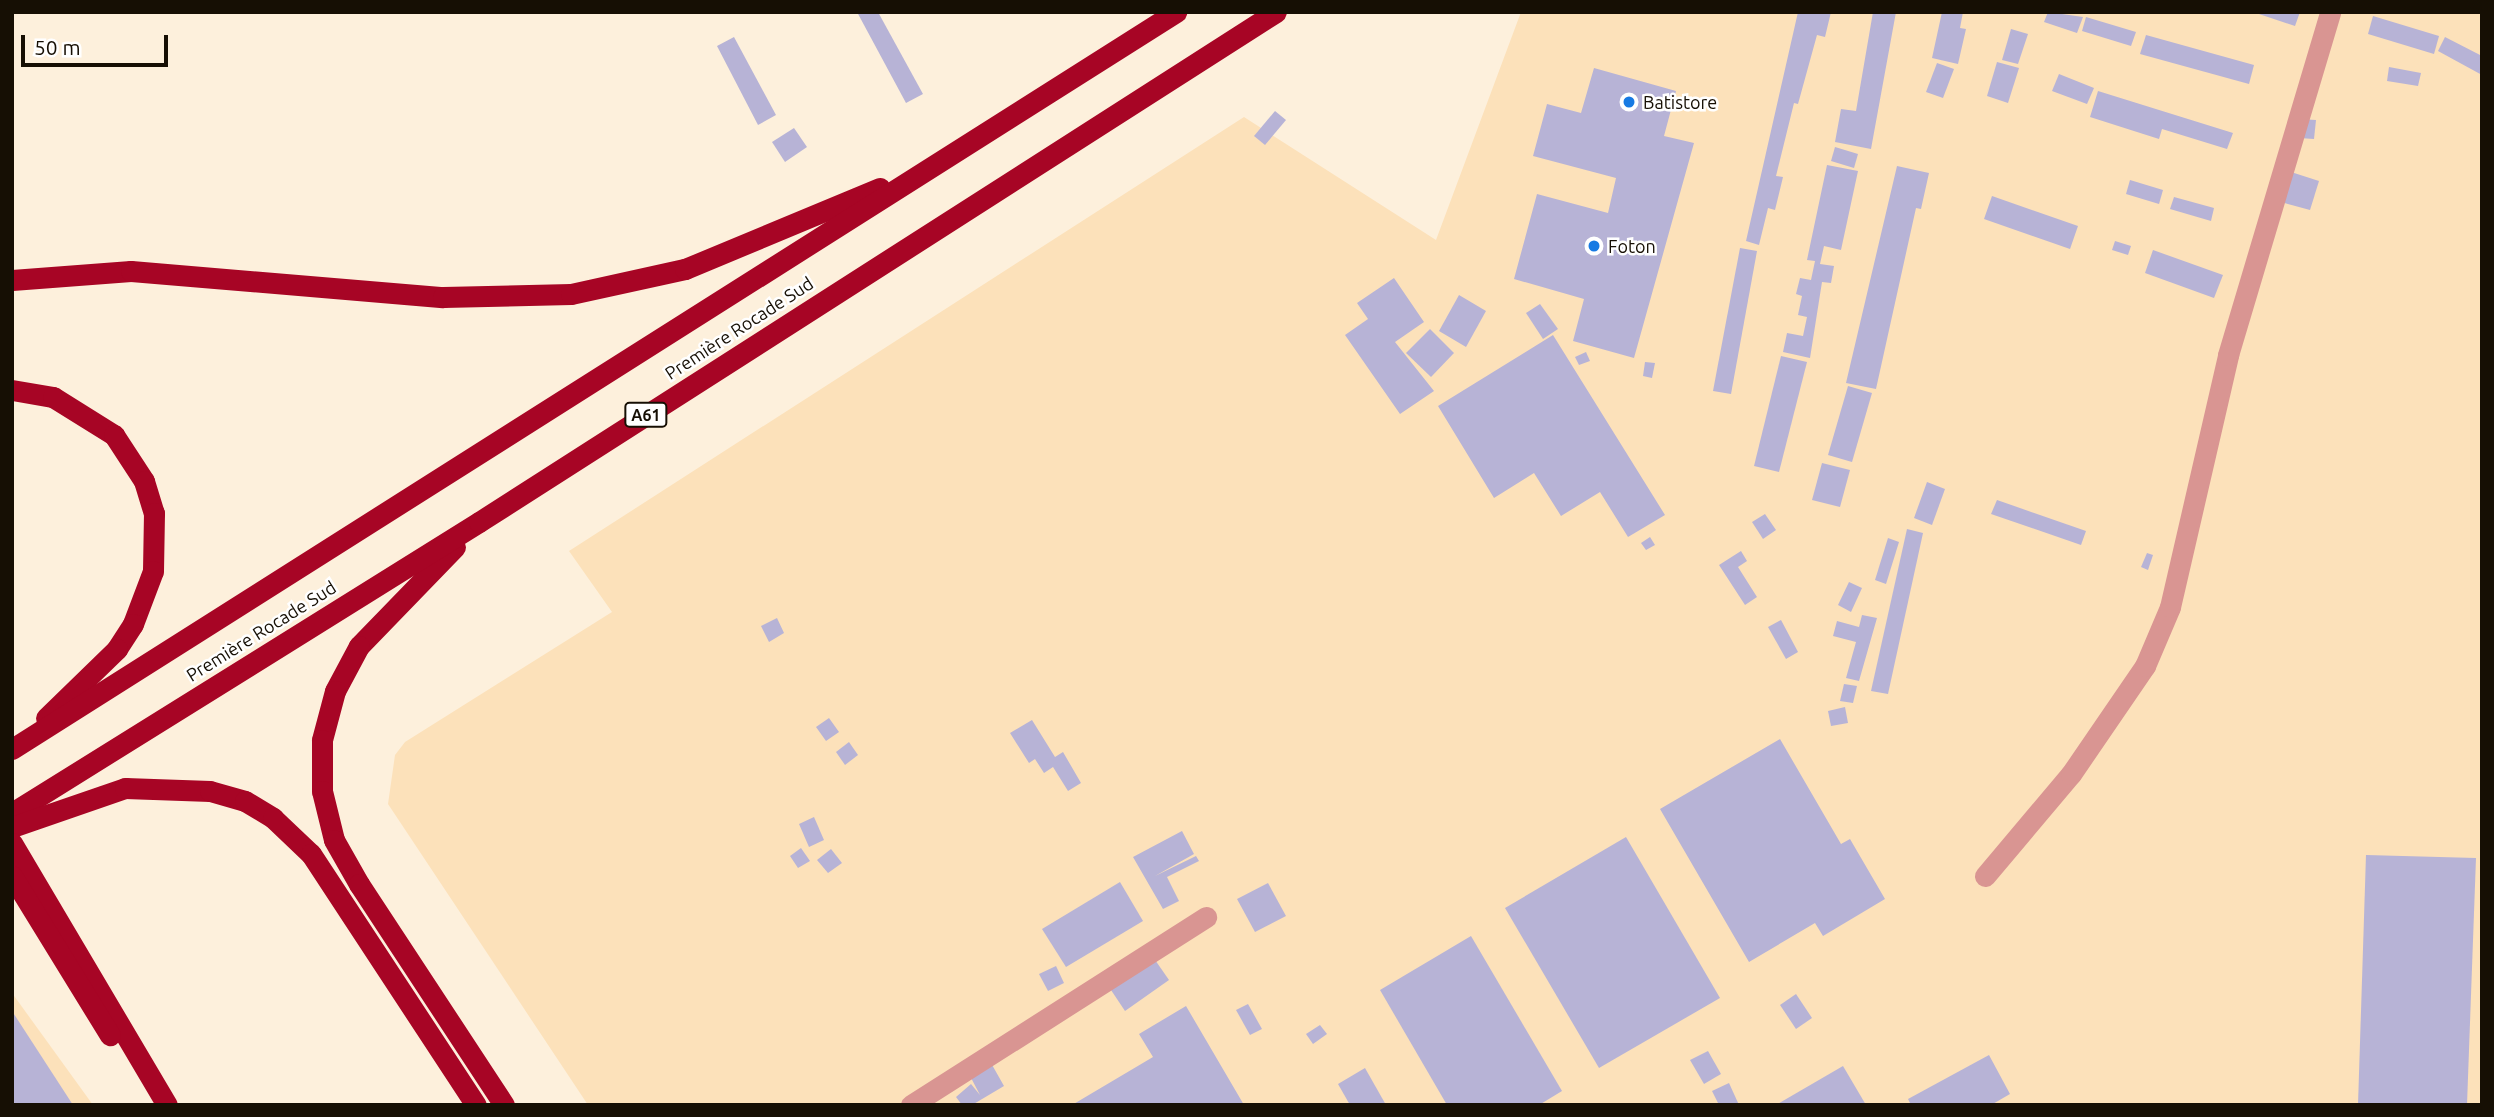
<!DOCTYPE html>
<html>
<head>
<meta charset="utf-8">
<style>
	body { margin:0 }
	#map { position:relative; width:2494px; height:1117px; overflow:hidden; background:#fdf0dc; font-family:Ubuntu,sans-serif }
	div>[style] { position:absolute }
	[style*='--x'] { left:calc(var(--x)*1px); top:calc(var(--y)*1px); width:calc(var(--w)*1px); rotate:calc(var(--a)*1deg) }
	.built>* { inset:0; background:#fce1ba }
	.building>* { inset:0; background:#b7b3d6 }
	.minor>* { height:21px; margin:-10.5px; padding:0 10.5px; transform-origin:10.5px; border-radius:10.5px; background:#d99592 }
	.highway>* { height:21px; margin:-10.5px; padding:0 10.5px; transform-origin:10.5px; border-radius:10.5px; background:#a70525 }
	.dots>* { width:19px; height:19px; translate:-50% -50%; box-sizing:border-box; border:4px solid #fff; border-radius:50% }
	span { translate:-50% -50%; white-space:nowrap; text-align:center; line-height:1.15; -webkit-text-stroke:5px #fff; paint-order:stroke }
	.shield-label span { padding:2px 5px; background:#fff; border:2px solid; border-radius:5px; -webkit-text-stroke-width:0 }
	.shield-label { font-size:16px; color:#160f04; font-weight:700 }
	.poi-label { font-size:18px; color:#160f04 }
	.left { translate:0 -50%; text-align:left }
	.street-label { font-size:18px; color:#160f04 }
	.frame { position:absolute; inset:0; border:14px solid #160f04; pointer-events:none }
	.scale { position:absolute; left:21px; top:35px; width:147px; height:32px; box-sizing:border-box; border:4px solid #160f04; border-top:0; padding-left:9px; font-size:21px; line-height:24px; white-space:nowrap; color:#160f04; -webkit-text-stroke:5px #fff; paint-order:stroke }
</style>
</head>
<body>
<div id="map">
	<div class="built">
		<i style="clip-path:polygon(1521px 12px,2482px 12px,2482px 1105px,588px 1105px,388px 804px,395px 755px,405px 742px,612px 612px,569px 551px,1244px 117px,1436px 240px)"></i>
		<i style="clip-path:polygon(12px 993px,93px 1105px,12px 1105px)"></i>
	</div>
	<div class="building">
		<i style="clip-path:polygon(857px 12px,878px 12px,923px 94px,906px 103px)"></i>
		<i style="clip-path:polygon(1798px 12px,1831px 12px,1825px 37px,1817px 35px,1798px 104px,1794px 103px,1776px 176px,1783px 177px,1775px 210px,1768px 208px,1759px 245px,1746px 241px)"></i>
		<i style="clip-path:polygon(1873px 12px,1896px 12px,1871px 149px,1835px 142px,1841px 109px,1856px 111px)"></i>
		<i style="clip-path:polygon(1942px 12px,1963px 12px,1960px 28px,1966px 29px,1958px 64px,1932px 58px)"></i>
		<i style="clip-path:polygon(2048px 12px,2083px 17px,2077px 33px,2044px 22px)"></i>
		<i style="clip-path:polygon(2253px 12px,2300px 12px,2295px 26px)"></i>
		<i style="clip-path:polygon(2373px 16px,2439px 36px,2434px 54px,2368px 34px)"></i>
		<i style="clip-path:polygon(2086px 17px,2136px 32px,2131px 46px,2082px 31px)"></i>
		<i style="clip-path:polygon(2011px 29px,2028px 34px,2018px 64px,2002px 60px)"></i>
		<i style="clip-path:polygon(2146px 35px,2254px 65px,2249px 84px,2140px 54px)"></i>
		<i style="clip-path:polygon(734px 37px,776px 115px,758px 125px,717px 46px)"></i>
		<i style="clip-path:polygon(2445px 37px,2482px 56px,2482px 75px,2438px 51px)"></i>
		<i style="clip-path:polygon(1997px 62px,2019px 68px,2008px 103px,1987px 96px)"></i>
		<i style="clip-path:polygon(1937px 63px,1954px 69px,1943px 98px,1926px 92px)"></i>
		<i style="clip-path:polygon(2389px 67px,2421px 73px,2418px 86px,2387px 81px)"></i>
		<i style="clip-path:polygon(1594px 68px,1676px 91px,1664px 136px,1694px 143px,1634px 358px,1573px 341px,1584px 299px,1514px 279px,1537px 194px,1608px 213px,1616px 178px,1533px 156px,1547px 104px,1581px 113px)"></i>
		<i style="clip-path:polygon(2059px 74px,2094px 88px,2087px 104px,2052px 91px)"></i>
		<i style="clip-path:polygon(2098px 91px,2233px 133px,2227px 149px,2162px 129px,2159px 139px,2090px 117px)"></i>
		<i style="clip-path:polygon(1275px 111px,1286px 120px,1265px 145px,1254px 136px)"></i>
		<i style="clip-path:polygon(2300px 119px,2316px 120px,2314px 139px,2299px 138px)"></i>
		<i style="clip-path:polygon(794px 128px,807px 147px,785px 162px,772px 142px)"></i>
		<i style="clip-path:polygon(1835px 147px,1858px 154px,1854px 168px,1831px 161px)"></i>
		<i style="clip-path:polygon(1827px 165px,1858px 171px,1841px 250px,1824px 246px,1820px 264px,1834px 266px,1831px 283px,1822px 282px,1810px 358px,1783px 352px,1787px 333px,1803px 336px,1807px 317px,1798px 315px,1802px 296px,1796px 294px,1800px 278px,1811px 280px,1815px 261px,1807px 260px)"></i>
		<i style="clip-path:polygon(1897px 166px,1929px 173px,1921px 209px,1916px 208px,1876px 389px,1846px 383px)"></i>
		<i style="clip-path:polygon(2291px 172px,2319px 181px,2310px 210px,2281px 202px)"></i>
		<i style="clip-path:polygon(2130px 180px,2163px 190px,2159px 204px,2126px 194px)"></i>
		<i style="clip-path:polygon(1992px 196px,2078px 226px,2070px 249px,1984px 219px)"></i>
		<i style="clip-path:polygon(2174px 197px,2214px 208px,2211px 221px,2170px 209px)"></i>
		<i style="clip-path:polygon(2115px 241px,2131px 246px,2128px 255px,2112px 250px)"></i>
		<i style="clip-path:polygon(1740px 248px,1757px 251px,1731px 394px,1713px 391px)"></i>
		<i style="clip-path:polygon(2153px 250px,2223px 275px,2214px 298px,2145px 273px)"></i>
		<i style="clip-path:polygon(1394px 278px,1424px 322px,1395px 342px,1434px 391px,1400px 414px,1345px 335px,1368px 319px,1357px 303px)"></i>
		<i style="clip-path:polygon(1459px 295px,1486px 311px,1466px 347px,1439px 331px)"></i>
		<i style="clip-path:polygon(1540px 304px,1558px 329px,1543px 339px,1526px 313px)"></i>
		<i style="clip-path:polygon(1430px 329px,1454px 353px,1431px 377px,1406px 353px)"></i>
		<i style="clip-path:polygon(1553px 335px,1665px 515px,1628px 537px,1600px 492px,1561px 516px,1534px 473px,1494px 498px,1438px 406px)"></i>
		<i style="clip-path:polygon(1586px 352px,1590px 361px,1579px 365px,1575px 357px)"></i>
		<i style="clip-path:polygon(1781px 356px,1807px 362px,1779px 472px,1754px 466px)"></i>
		<i style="clip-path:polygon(1645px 362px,1655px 363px,1652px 378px,1643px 376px)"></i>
		<i style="clip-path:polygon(1848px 386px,1872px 393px,1852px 462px,1828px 455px)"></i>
		<i style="clip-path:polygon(1822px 463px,1850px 470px,1840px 507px,1812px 500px)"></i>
		<i style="clip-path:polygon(1927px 482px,1945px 489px,1932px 525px,1914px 518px)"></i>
		<i style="clip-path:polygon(1997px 500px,2086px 531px,2081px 545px,1991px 514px)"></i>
		<i style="clip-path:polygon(1765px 514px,1776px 530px,1763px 539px,1752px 522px)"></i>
		<i style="clip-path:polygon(1907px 529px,1923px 533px,1888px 694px,1871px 691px)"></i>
		<i style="clip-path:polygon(1650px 537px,1655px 545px,1646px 550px,1641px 543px)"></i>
		<i style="clip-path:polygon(1888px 538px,1899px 542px,1886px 584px,1875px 580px)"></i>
		<i style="clip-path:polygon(1741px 551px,1747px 561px,1738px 567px,1757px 597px,1745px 605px,1719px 565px)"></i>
		<i style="clip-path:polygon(2147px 553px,2153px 555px,2148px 570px,2141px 567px)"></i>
		<i style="clip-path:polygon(1849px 582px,1862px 588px,1851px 612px,1838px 605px)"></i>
		<i style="clip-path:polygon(1862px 615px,1877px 618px,1859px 681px,1846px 678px,1856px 642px,1833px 636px,1837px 621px,1859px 627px)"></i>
		<i style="clip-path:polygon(777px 618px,784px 633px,769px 642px,761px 626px)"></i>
		<i style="clip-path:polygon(1781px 620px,1798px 652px,1786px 659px,1768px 627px)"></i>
		<i style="clip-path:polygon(1844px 684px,1857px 686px,1853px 703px,1840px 701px)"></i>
		<i style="clip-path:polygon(1845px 707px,1848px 723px,1831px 726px,1828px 711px)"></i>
		<i style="clip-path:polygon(829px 718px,839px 732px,826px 741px,816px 727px)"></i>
		<i style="clip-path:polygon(1032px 720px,1055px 757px,1063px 752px,1081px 783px,1068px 791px,1053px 767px,1044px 773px,1035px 759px,1029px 763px,1010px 733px)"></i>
		<i style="clip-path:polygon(1780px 739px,1841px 844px,1850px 839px,1885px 899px,1823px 936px,1815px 923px,1749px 962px,1660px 809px)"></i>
		<i style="clip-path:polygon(849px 742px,858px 755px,845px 765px,836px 752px)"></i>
		<i style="clip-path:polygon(814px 817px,824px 840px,809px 847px,799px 824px)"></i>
		<i style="clip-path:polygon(1182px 831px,1194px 854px,1155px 876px,1196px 856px,1199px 861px,1167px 877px,1179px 901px,1163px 909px,1133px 857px)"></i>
		<i style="clip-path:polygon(1626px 837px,1720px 998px,1599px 1068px,1505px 908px)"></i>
		<i style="clip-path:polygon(801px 848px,810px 861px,798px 868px,790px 856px)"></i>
		<i style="clip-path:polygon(831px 849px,842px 863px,828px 873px,817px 860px)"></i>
		<i style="clip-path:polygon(2366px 855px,2476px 858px,2467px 1105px,2358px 1105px)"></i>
		<i style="clip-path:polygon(1120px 882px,1143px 921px,1066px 967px,1042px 929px)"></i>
		<i style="clip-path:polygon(1268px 883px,1286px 916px,1255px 932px,1237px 899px)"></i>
		<i style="clip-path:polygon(1471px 936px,1562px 1091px,1539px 1105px,1447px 1105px,1380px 990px)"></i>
		<i style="clip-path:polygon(1153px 957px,1169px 980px,1125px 1011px,1109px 987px)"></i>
		<i style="clip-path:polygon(1056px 966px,1064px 983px,1048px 991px,1039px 974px)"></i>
		<i style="clip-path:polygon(1796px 994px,1812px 1018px,1796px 1029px,1780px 1005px)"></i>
		<i style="clip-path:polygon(1248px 1004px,1262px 1029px,1250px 1035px,1236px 1010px)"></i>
		<i style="clip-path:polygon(1186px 1006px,1244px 1105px,1072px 1105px,1153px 1057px,1139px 1034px)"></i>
		<i style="clip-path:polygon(12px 1011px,73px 1105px,12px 1105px)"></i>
		<i style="clip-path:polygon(1320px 1025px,1327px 1034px,1313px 1044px,1306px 1034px)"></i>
		<i style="clip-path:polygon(1708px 1051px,1721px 1074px,1704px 1084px,1690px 1060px)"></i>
		<i style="clip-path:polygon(1989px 1055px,2010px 1094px,1991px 1105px,1911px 1105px,1908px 1099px)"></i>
		<i style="clip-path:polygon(991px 1063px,1004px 1086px,972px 1105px,962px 1105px,956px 1097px,971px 1084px,980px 1095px,969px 1074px)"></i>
		<i style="clip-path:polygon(1843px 1066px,1866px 1105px,1776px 1105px)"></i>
		<i style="clip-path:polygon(1365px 1068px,1386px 1105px,1350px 1105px,1338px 1084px)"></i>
		<i style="clip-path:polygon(1729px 1083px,1739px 1105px,1719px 1105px,1712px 1091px)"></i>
	</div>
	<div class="minor">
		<i style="--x:1985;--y:876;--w:133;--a:-49.9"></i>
		<i style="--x:2071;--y:774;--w:131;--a:-55.6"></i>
		<i style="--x:2145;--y:666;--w:64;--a:-67"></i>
		<i style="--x:2170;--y:607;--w:259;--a:-77"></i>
		<i style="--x:2228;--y:355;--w:358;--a:-73.4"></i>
		<i style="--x:911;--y:1105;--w:350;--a:-32.5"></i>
	</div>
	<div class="highway">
		<i style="--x:12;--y:280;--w:119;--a:-4.3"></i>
		<i style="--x:131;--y:271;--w:313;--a:4.8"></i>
		<i style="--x:443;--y:297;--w:128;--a:-1.3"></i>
		<i style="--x:571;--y:294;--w:117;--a:-12.4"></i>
		<i style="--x:685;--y:269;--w:211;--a:-22.6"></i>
		<i style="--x:12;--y:390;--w:42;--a:9.7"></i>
		<i style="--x:53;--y:397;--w:72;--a:31.9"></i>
		<i style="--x:114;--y:435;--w:55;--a:56.9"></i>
		<i style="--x:144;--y:481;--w:34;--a:73"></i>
		<i style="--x:154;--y:513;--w:58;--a:91"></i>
		<i style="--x:153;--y:571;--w:57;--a:110.7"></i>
		<i style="--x:133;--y:624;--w:30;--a:123"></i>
		<i style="--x:117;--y:649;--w:99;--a:135.8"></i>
		<i style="--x:455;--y:547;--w:138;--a:134.1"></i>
		<i style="--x:359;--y:646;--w:51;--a:118.1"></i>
		<i style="--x:335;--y:691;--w:51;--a:104.9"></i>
		<i style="--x:322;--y:740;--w:51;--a:90"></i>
		<i style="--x:322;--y:791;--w:50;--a:76.2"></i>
		<i style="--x:334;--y:840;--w:51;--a:60.4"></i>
		<i style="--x:359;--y:884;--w:264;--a:56.7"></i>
		<i style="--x:12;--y:749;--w:1378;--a:-32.34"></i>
		<i style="--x:12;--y:813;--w:550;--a:-31.93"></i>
		<i style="--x:479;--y:522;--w:946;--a:-32.62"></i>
		<i style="--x:12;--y:827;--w:120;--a:-19"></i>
		<i style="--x:125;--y:788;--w:85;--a:2"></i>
		<i style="--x:210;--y:791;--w:36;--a:16"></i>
		<i style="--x:245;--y:801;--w:33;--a:31"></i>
		<i style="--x:273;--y:818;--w:52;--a:43.5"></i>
		<i style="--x:311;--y:854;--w:300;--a:56.7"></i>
		<i style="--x:12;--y:843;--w:304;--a:59.4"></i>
		<i style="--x:12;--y:876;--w:187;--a:58.4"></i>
	</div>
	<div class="dots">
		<i style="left:1629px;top:102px;background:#177ae3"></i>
		<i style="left:1594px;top:246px;background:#177ae3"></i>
	</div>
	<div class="shield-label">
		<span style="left:646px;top:415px">A61</span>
	</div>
	<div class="poi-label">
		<span class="left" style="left:1643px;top:102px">Batistore</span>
		<span class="left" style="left:1608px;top:246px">Foton</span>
	</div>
	<div class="street-label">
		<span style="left:739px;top:328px;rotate:-33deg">Première Rocade Sud</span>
		<span style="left:261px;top:631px;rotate:-32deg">Première Rocade Sud</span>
	</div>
	<div class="frame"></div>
	<div class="scale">50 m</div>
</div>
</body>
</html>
